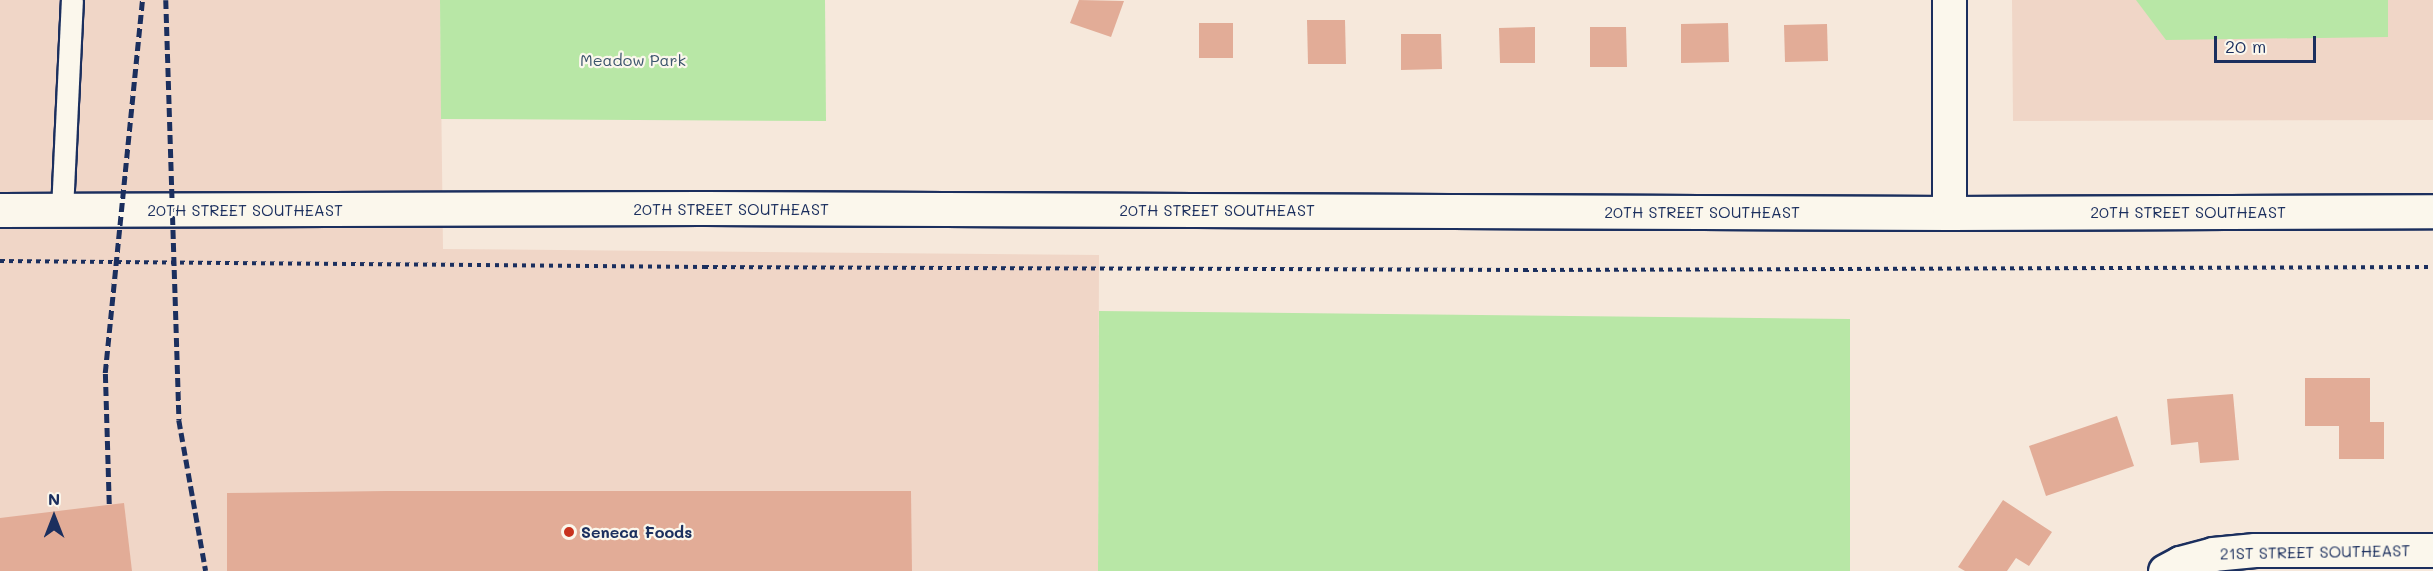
<!DOCTYPE html>
<html>
<head>
<meta charset="utf-8">
<style>
	body { margin:0 }
	#map { position:relative; width:2433px; height:571px; overflow:hidden; background:#f6e8db; font-family:Mali,sans-serif }
	div>[style] { position:absolute }
	[style*='--x'] { left:calc(var(--x)*1px); top:calc(var(--y)*1px); width:calc(var(--w)*1px); rotate:calc(var(--a)*1deg) }
	.built>* { inset:0; background:#f0d6c7 }
	.green>* { inset:0; background:#b8e7a6 }
	.building>* { inset:0; background:#e2ac97 }
	.path>* { height:4px; margin-top:-2px; transform-origin:0; background:repeating-linear-gradient(90deg,#1b2f5e 0 4.5px,transparent 0 9px) }
	.roads { filter:drop-shadow(2px 0 #1b2f5e) drop-shadow(-2px 0 #1b2f5e) drop-shadow(0 2px #1b2f5e) drop-shadow(0 -2px #1b2f5e) }
	.lane>* { height:21px; margin:-10.5px; padding:0 10.5px; transform-origin:10.5px; border-radius:10.5px; background:#fbf7ec }
	.street>* { height:33px; margin:-16.5px; padding:0 16.5px; transform-origin:16.5px; border-radius:16.5px; background:#fbf7ec }
	.secondary>* { height:33px; margin:-16.5px; padding:0 16.5px; transform-origin:16.5px; border-radius:16.5px; background:#fbf7ec }
	.rail>* { height:4.5px; margin-top:-2.25px; transform-origin:0; background:repeating-linear-gradient(90deg,#1b2f5e 0 9px,transparent 0 13.5px) }
	.dots>* { width:16px; height:16px; translate:-50% -50%; box-sizing:border-box; border:3px solid #fbf7ec; border-radius:50% }
	span { translate:-50% -50%; white-space:nowrap; text-align:center; line-height:1.15; -webkit-text-stroke:4.5px #fbf7ec; paint-order:stroke }
	.park-label { font-size:16px; color:#3a546c }
	.street-label { font-size:16px; color:#1b2f5e }
	.poi-label { font-size:16px; color:#1b2f5e; font-weight:700 }
	.left { translate:0 -50%; text-align:left }
	.north { position:absolute; left:24px; top:487px; width:60px; height:60px; -webkit-text-stroke:4px #fbf7ec; paint-order:stroke; rotate:0deg; font-size:16px; font-weight:700; line-height:24px; text-align:center; color:#1b2f5e }
	.north::after { content:''; display:block; margin:auto; width:21px; height:27px; background:#1b2f5e; clip-path:polygon(50% 0,100% 100%,50% 72%,0 100%) }
	.scale { position:absolute; left:2214px; top:36px; width:102px; height:27px; box-sizing:border-box; border:3px solid #1b2f5e; border-top:0; padding-left:8px; font-size:18px; line-height:21px; white-space:nowrap; color:#1b2f5e; -webkit-text-stroke:4px #fbf7ec; paint-order:stroke }
</style>
</head>
<body>
<div id="map">
	<div class="built">
		<i style="clip-path:polygon(0 0,440px 0,443px 249px,1099px 255px,1098px 571px,0 571px)"></i>
		<i style="clip-path:polygon(2012px 0,2433px 0,2433px 120px,2013px 121px)"></i>
	</div>
	<div class="green">
		<i style="clip-path:polygon(440px 0,825px 0,826px 121px,441px 119px)"></i>
		<i style="clip-path:polygon(2136px 0,2388px 0,2388px 37px,2166px 40px)"></i>
		<i style="clip-path:polygon(1099px 311px,1850px 319px,1850px 571px,1098px 571px)"></i>
	</div>
	<div class="building">
		<i style="clip-path:polygon(1079px 0,1124px 1px,1111px 37px,1070px 23px)"></i>
		<i style="clip-path:polygon(1307px 20px,1345px 20px,1346px 64px,1308px 64px)"></i>
		<i style="clip-path:polygon(1199px 23px,1233px 23px,1233px 58px,1199px 58px)"></i>
		<i style="clip-path:polygon(1728px 23px,1729px 62px,1681px 63px,1681px 24px)"></i>
		<i style="clip-path:polygon(1827px 24px,1828px 61px,1785px 62px,1784px 25px)"></i>
		<i style="clip-path:polygon(1535px 27px,1535px 63px,1500px 63px,1499px 28px)"></i>
		<i style="clip-path:polygon(1590px 27px,1626px 27px,1627px 67px,1590px 67px)"></i>
		<i style="clip-path:polygon(1401px 34px,1441px 34px,1442px 69px,1401px 70px)"></i>
		<i style="clip-path:polygon(2305px 378px,2370px 378px,2370px 422px,2384px 422px,2384px 459px,2339px 459px,2339px 426px,2305px 426px)"></i>
		<i style="clip-path:polygon(2233px 394px,2239px 460px,2200px 463px,2198px 442px,2171px 445px,2167px 399px)"></i>
		<i style="clip-path:polygon(2117px 416px,2134px 466px,2046px 496px,2029px 446px)"></i>
		<i style="clip-path:polygon(386px 491px,911px 491px,912px 571px,227px 571px,227px 493px)"></i>
		<i style="clip-path:polygon(2003px 500px,2052px 532px,2029px 566px,2016px 558px,2007px 571px,1965px 571px,1958px 567px)"></i>
		<i style="clip-path:polygon(124px 503px,132px 571px,0 571px,0 518px)"></i>
	</div>
	<div class="path">
		<i style="--x:0;--y:261;--w:704;--a:0.49"></i>
		<i style="--x:704;--y:267;--w:820;--a:0.21"></i>
		<i style="--x:1524;--y:270;--w:909;--a:-0.19"></i>
	</div>
	<div class="roads">
		<div class="lane">
			<i style="--x:62;--y:210;--w:210;--a:-87.3"></i>
		</div>
		<div class="street">
			<i style="--x:2165;--y:571;--w:17;--a:-28"></i>
			<i style="--x:2180;--y:563;--w:34;--a:-15"></i>
			<i style="--x:2213;--y:554;--w:42;--a:-5.4"></i>
			<i style="--x:2255;--y:550;--w:178;--a:0"></i>
		</div>
		<div class="secondary">
			<i style="--x:1949;--y:0;--w:213;--a:90"></i>
			<i style="--x:0;--y:210;--w:704;--a:-0.16"></i>
			<i style="--x:704;--y:208;--w:1245;--a:0.23"></i>
			<i style="--x:1949;--y:213;--w:484;--a:-0.2"></i>
		</div>
	</div>
	<div class="rail">
		<i style="--x:166;--y:0;--w:420;--a:88.2"></i>
		<i style="--x:179;--y:420;--w:153;--a:79.9"></i>
		<i style="--x:109;--y:504;--w:131;--a:-91.7"></i>
		<i style="--x:105;--y:373;--w:375;--a:-84.3"></i>
	</div>
	<div class="dots">
		<i style="left:569px;top:532px;background:#c8321e"></i>
	</div>
	<div class="park-label">
		<span style="left:633px;top:60px">Meadow Park</span>
	</div>
	<div class="street-label">
		<span style="left:731px;top:209px">20TH STREET SOUTHEAST</span>
		<span style="left:245px;top:210px">20TH STREET SOUTHEAST</span>
		<span style="left:1217px;top:210px">20TH STREET SOUTHEAST</span>
		<span style="left:1702px;top:212px">20TH STREET SOUTHEAST</span>
		<span style="left:2188px;top:212px">20TH STREET SOUTHEAST</span>
		<span style="left:2315px;top:552px;rotate:-1deg">21ST STREET SOUTHEAST</span>
	</div>
	<div class="poi-label">
		<span class="left" style="left:581px;top:532px">Seneca Foods</span>
	</div>
	<div class="north">N</div>
	<div class="scale">20 m</div>
</div>
</body>
</html>
